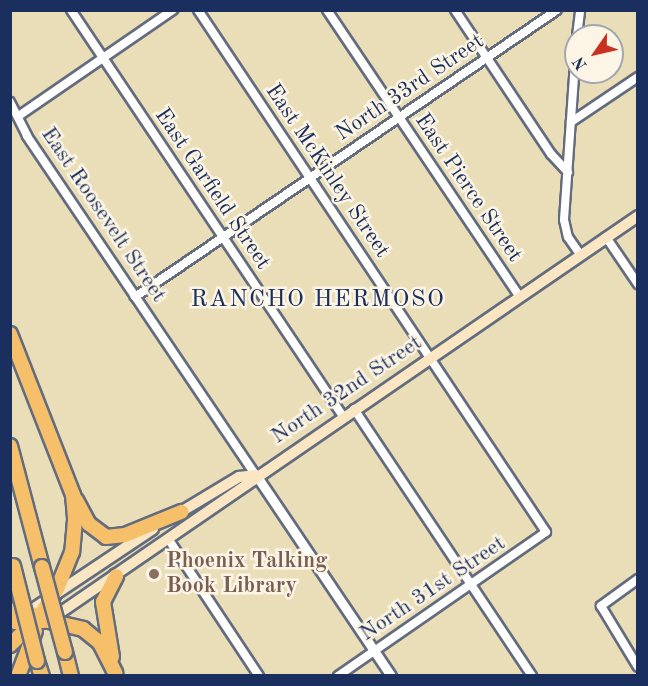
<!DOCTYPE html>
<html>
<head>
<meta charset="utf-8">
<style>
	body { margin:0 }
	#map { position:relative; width:648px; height:686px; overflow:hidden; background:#eadeb9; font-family:"Old Standard TT",serif }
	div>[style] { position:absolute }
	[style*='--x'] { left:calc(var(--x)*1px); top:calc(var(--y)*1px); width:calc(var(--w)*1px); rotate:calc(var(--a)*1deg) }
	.roads { filter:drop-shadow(2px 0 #636c7e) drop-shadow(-2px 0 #636c7e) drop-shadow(0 2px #636c7e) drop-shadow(0 -2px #636c7e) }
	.minor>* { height:8px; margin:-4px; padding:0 4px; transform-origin:4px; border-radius:4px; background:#fff }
	.tertiary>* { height:9px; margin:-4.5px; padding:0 4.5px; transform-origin:4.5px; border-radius:4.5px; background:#fff }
	.secondary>* { height:10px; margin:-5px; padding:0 5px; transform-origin:5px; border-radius:5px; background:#fbe6c4 }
	.motorway>* { height:14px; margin:-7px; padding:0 7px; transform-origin:7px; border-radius:7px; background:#f6c06b }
	.bridges { filter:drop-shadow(2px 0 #636c7e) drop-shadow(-2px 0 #636c7e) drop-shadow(0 2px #636c7e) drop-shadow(0 -2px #636c7e) }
	.motorway-bridge>* { height:14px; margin:-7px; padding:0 7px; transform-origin:7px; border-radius:7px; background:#f6c06b }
	.dots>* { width:16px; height:16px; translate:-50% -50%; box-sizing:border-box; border:3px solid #fcf5e5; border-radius:50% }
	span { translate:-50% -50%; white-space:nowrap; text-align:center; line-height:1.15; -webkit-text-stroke:5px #fcf5e5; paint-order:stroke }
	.street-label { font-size:22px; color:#1b2f5e }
	.education-label { font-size:22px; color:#785e54; font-weight:700 }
	.left { translate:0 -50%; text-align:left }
	.neighbourhood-label { font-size:24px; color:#1b2f5e; letter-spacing:1.5px }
	.frame { position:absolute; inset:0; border:12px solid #1b2f5e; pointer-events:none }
	.north { position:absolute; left:564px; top:24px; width:60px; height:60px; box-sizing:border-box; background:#fcf5e5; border:2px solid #a2a6af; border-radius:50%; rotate:236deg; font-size:16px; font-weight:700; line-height:24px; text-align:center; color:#1b2f5e }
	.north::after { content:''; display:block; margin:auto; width:21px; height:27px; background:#c8321e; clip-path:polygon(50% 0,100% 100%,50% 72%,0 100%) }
</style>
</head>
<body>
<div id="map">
	<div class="roads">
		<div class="minor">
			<i style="--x:71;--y:10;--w:489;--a:56.2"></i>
			<i style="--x:198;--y:10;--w:627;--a:56.31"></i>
			<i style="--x:546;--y:532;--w:253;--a:145.3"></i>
			<i style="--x:327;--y:10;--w:344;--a:56.1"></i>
			<i style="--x:455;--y:10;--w:173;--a:56.3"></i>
			<i style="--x:551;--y:154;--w:25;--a:47"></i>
			<i style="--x:577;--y:36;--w:26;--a:-83"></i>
			<i style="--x:576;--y:48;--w:172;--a:94"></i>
			<i style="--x:564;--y:220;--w:17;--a:77"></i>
			<i style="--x:568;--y:237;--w:21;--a:55"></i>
			<i style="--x:10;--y:102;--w:38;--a:63"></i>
			<i style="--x:27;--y:136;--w:409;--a:56"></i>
			<i style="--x:20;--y:115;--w:186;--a:-34.5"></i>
			<i style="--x:571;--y:122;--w:81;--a:-33.9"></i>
			<i style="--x:606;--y:237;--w:57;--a:55.8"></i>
			<i style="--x:135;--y:297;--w:510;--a:-34.22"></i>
			<i style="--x:354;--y:409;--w:321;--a:56.3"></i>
			<i style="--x:169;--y:540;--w:163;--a:56.5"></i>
			<i style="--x:638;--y:579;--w:46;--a:143.9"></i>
			<i style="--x:601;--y:606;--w:71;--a:58.8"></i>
		</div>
		<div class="tertiary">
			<i style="--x:256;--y:475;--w:242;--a:56.1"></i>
		</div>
		<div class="secondary">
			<i style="--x:174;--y:516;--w:76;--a:-31"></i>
			<i style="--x:239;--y:477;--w:17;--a:-7"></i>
			<i style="--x:24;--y:615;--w:155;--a:-33.7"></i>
			<i style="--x:51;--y:619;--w:712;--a:-34.47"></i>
		</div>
		<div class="motorway">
			<i style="--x:10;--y:334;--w:173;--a:68.6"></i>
			<i style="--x:73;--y:495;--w:25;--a:85"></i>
			<i style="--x:75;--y:520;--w:32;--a:95"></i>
			<i style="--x:72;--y:552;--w:40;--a:112"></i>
			<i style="--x:57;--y:589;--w:32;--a:122"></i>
			<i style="--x:40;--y:616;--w:42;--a:136"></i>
			<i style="--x:10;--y:446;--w:125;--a:75.2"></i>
			<i style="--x:76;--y:500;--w:27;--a:62"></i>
			<i style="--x:89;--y:524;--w:21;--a:37"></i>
			<i style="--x:106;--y:537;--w:19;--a:-6"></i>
			<i style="--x:125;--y:535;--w:61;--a:-22.3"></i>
			<i style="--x:10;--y:610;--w:25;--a:11"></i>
			<i style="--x:15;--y:622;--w:34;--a:-2"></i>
			<i style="--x:49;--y:621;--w:35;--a:13"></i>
			<i style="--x:83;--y:629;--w:22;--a:39"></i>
			<i style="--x:100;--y:643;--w:34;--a:63"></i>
			<i style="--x:65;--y:652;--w:25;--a:76"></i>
			<i style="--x:112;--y:657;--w:56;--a:-99.3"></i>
			<i style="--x:103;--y:602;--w:29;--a:-63"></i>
			<i style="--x:37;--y:661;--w:16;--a:72"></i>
			<i style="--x:18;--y:676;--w:48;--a:-69.3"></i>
		</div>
	</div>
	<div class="bridges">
		<div class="motorway-bridge">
			<i style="--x:13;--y:566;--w:98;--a:75.8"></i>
			<i style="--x:42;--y:567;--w:88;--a:74.9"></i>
		</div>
	</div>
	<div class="dots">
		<i style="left:154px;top:574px;background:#8d6e63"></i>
	</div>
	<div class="street-label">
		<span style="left:410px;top:88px;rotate:-34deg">North 33rd Street</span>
		<span style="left:327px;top:171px;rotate:56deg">East McKinley Street</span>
		<span style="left:468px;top:188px;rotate:56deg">East Pierce Street</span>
		<span style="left:212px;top:189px;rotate:56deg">East Garfield Street</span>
		<span style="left:103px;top:215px;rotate:56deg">East Roosevelt Street</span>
		<span style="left:347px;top:390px;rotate:-34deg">North 32nd Street</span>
		<span style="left:433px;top:589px;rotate:-34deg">North 31st Street</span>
	</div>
	<div class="education-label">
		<span class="left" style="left:166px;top:574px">Phoenix Talking<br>Book Library</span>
	</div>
	<div class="neighbourhood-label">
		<span style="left:318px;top:301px">RANCHO HERMOSO</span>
	</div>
	<div class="frame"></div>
	<div class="north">N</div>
</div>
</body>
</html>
